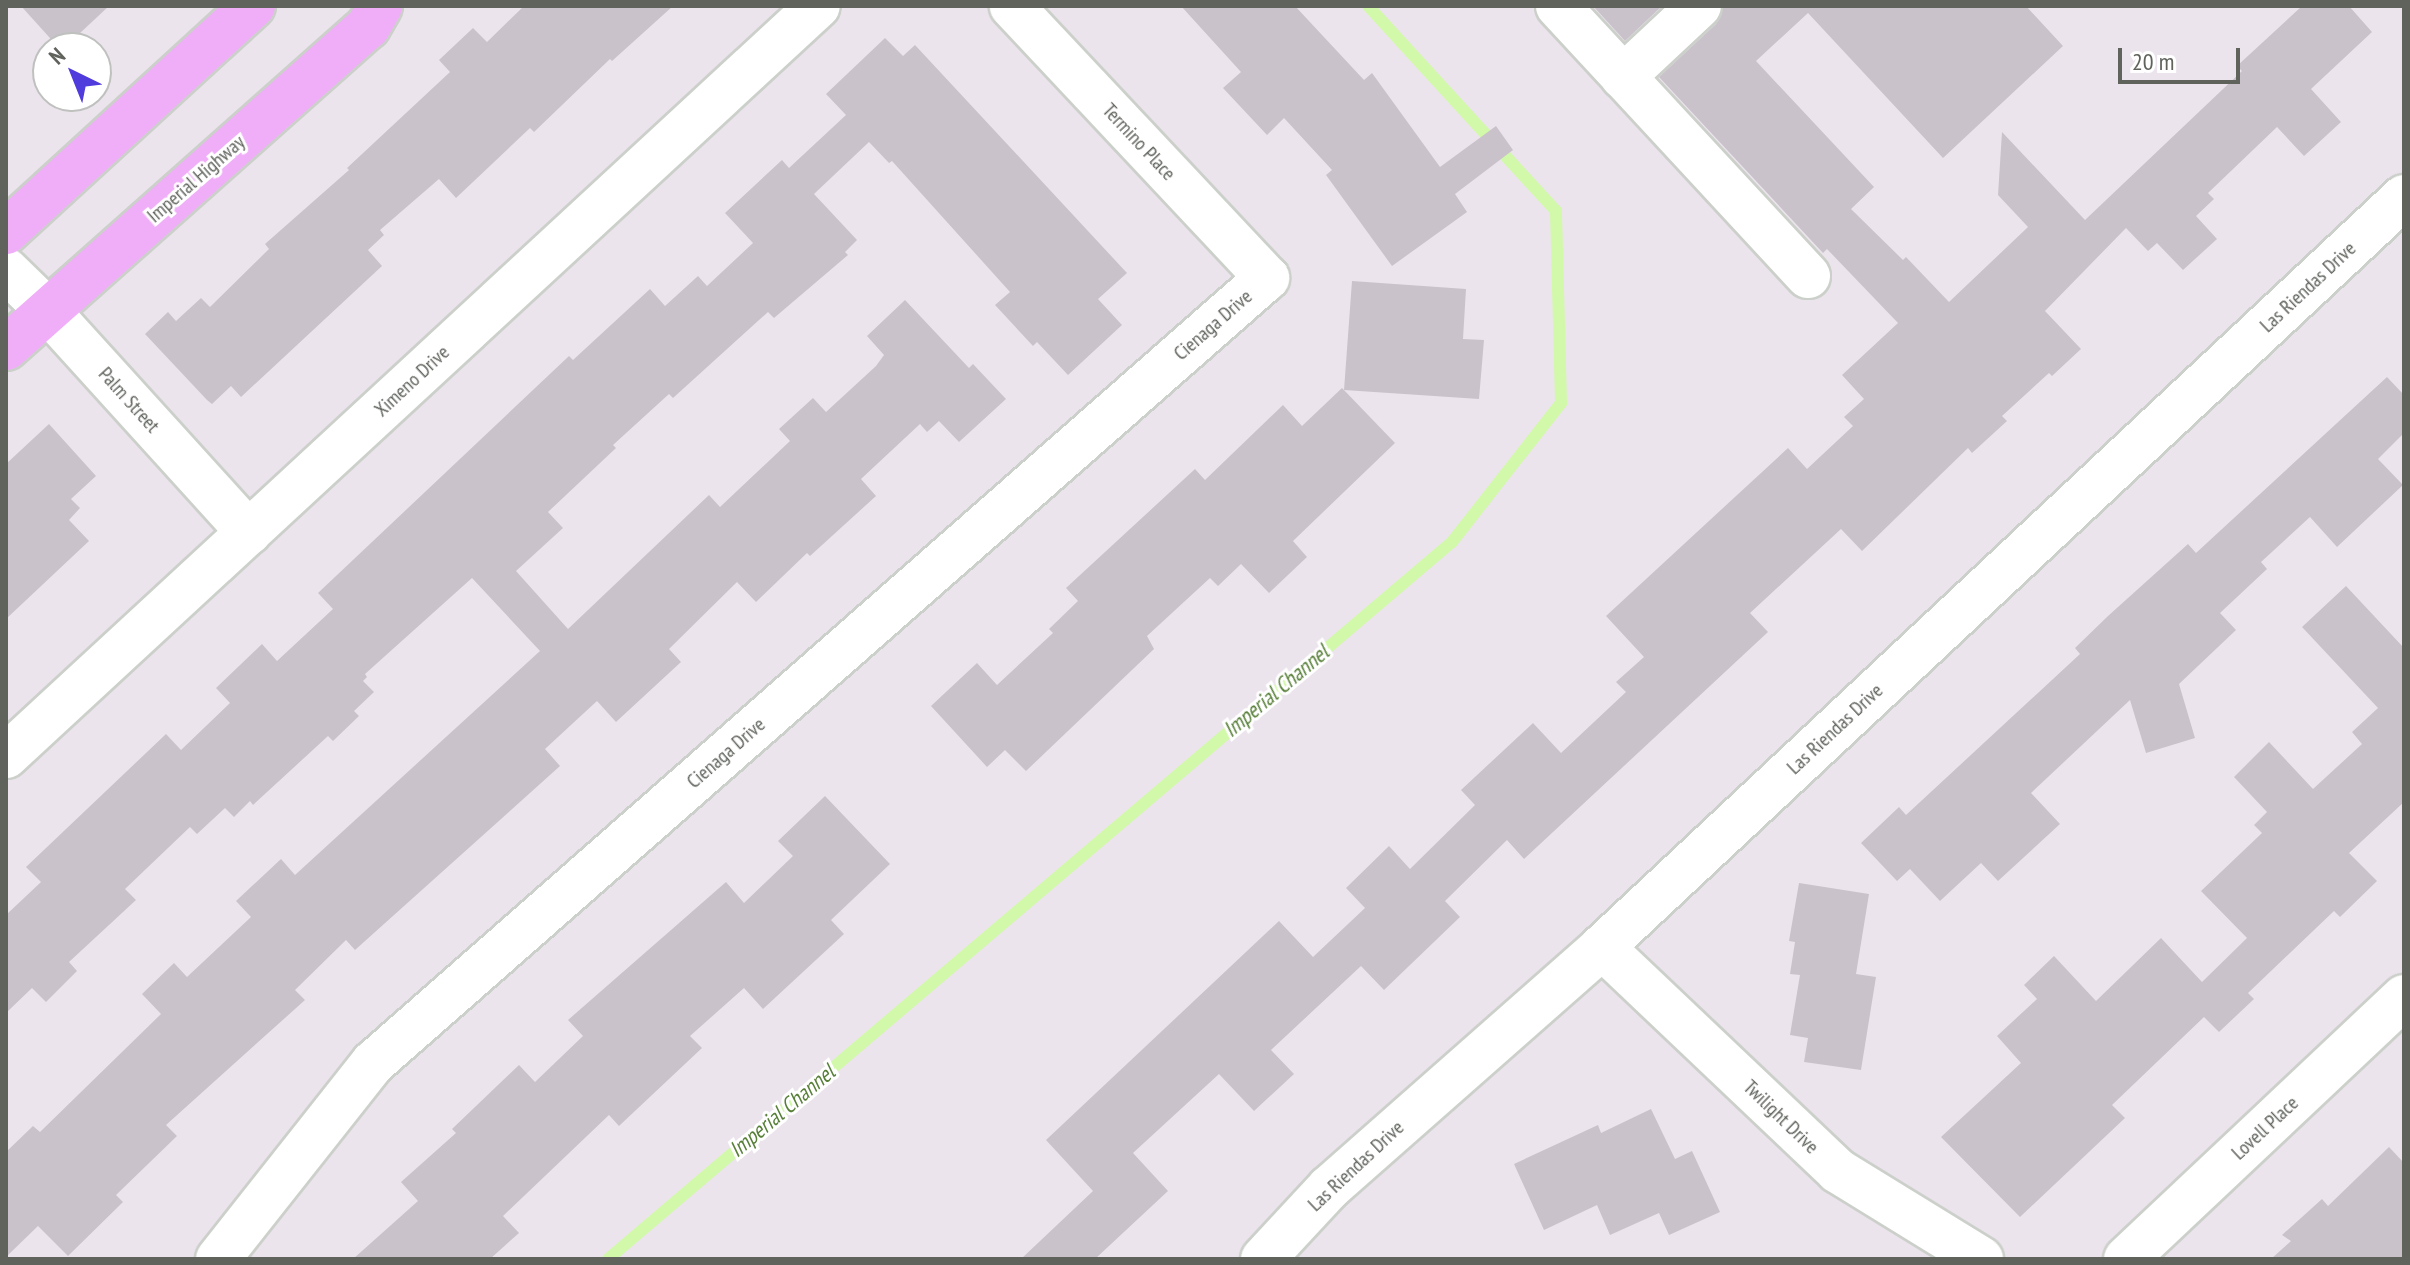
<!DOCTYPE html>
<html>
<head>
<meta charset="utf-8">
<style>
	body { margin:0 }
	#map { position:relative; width:2410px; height:1265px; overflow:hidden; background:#ece4ed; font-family:"PT Sans Narrow",sans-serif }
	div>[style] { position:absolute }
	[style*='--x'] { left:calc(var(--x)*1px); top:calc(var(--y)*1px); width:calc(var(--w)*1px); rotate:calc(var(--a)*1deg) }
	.stream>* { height:12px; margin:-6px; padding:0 6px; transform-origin:6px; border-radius:6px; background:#d2f8a9 }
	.building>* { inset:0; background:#c9c2cb }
	.roads { filter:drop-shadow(2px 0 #ccd0ca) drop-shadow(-2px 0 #ccd0ca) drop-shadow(0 2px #ccd0ca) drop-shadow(0 -2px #ccd0ca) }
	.minor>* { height:44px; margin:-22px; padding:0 22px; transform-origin:22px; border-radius:22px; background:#fff }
	.major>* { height:44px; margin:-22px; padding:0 22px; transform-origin:22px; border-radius:22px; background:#f0aef9 }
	span { translate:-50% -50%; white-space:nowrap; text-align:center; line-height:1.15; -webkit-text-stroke:6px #fff; paint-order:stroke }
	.street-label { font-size:20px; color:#5f635c }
	.water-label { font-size:22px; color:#577f38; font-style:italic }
	.frame { position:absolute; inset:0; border:8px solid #5f635c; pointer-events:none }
	.north { position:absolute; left:32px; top:32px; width:80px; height:80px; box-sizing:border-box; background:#fff; border:2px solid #bfc1be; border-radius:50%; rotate:317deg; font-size:22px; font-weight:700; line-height:32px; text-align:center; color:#5f635c }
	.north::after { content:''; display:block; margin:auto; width:28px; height:36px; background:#503bdc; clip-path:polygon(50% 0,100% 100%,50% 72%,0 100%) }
	.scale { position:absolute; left:2118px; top:48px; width:122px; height:36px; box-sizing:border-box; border:4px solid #5f635c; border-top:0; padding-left:10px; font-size:24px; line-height:28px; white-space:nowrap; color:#5f635c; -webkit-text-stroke:6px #fff; paint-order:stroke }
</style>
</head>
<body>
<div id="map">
	<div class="stream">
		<i style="--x:608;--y:1259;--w:1107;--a:-40.35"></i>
		<i style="--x:1452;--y:542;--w:177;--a:-51.9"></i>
		<i style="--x:1561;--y:403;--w:192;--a:-91.5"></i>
		<i style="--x:1556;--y:211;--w:278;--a:-132.5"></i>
	</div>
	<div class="building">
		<i style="clip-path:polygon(21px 6px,109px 6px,64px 48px,59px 48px)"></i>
		<i style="clip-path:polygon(524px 6px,673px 6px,612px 61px,610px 59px,534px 132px,530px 128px,456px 198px,439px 179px,380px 230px,384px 235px,368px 250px,382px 266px,241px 397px,231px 386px,212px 404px,207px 400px,145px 334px,168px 312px,176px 321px,201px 298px,210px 307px,269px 249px,265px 244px,349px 170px,347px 168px,450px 72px,439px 60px,473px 28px,487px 42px)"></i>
		<i style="clip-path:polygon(1181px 6px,1295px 6px,1364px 80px,1372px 73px,1440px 167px,1496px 126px,1513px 150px,1455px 194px,1467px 212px,1392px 266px,1326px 175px,1332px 170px,1284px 118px,1267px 135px,1223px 88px,1241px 72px)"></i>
		<i style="clip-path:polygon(1593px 6px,1662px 6px,1625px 41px)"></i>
		<i style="clip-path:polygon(1723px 6px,2026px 6px,2063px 46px,1943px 158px,1808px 13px,1756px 61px,1874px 187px,1851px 209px,1903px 260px,1906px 257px,1949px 302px,2028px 227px,1998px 195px,2002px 132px,2085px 220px,2242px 71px,2237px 66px,2302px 6px,2349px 6px,2372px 32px,2311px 89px,2341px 122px,2304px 156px,2277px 127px,2208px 193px,2214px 199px,2196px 216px,2217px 239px,2183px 270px,2157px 243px,2148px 251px,2126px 228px,2045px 311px,2081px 349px,2052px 376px,2049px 373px,2002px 416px,2007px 421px,1972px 453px,1968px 448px,1862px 551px,1841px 529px,1750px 613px,1768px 632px,1524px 859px,1507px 840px,1445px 901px,1460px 917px,1384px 990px,1361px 966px,1271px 1050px,1294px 1074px,1254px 1111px,1219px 1074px,1133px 1153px,1168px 1191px,1095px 1259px,1021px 1259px,1093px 1191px,1046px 1140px,1279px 921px,1313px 957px,1365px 908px,1346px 888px,1389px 846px,1410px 869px,1475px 805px,1461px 790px,1533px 723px,1561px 753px,1626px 692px,1616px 682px,1644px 657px,1606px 616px,1788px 448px,1807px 469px,1853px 426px,1844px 417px,1864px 399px,1842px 375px,1898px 323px,1827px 249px,1823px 253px,1659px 77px,1716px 24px)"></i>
		<i style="clip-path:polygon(885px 38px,903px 56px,915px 45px,1127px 273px,1098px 299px,1122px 325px,1068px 375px,1037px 342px,1033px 346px,995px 305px,1010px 292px,892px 161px,889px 163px,869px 142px,814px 194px,857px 240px,845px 252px,848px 255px,774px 318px,768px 312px,673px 398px,669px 394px,613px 445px,616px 448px,548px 512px,563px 528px,516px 571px,568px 629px,709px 495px,720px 507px,790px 441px,779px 429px,813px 398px,826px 412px,876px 366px,884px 355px,867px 336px,905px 300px,969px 368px,973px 364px,1006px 399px,959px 442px,939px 421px,927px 432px,920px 424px,861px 479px,876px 496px,810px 556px,807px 553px,756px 602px,737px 582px,669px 649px,681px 662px,616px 722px,597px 701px,545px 749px,560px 766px,355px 950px,346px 940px,295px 990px,305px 1000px,166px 1125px,177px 1136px,116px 1195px,123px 1202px,68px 1256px,38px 1226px,6px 1257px,6px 1152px,33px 1126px,40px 1132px,161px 1014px,142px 994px,174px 963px,187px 977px,251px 917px,236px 901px,281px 859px,295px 875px,540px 651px,472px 578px,365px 674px,367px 677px,363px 681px,374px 692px,354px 711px,359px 716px,333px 741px,328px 736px,253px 805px,250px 801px,234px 817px,225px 808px,197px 834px,190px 827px,125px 889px,136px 900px,69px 962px,77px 971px,46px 1002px,32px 988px,6px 1013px,6px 915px,41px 882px,26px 867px,166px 734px,181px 750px,230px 703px,216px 688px,262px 644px,277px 661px,333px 609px,318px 593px,569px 356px,573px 360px,650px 289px,665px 306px,698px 276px,707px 286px,753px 243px,725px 213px,782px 160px,789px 168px,846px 115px,826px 94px)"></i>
		<i style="clip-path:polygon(1352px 281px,1466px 289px,1463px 339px,1484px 340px,1479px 399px,1344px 390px)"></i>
		<i style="clip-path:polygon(2387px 377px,2404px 395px,2404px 433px,2378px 459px,2403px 485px,2337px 547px,2310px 517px,2261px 562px,2267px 569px,2220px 613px,2236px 630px,2179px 684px,2195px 738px,2146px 753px,2130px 700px,2031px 793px,2060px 824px,1998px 881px,1981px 863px,1940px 901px,1910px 869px,1897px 881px,1861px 843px,1899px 807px,1906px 815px,2080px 654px,2075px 648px,2108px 616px,2188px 544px,2196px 553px)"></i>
		<i style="clip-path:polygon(1342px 388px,1395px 443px,1293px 541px,1307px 557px,1269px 593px,1241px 564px,1218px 586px,1210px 578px,1147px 636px,1154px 649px,1026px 771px,1005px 750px,987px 767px,931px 706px,977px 663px,997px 685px,1053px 633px,1049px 629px,1078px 601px,1066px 588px,1195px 469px,1205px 480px,1283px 405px,1302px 426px)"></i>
		<i style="clip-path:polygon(49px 424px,96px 476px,71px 499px,80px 508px,69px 520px,89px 541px,6px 619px,6px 464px)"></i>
		<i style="clip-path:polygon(2346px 586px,2404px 648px,2404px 802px,2349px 853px,2377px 881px,2340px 917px,2334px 911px,2248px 993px,2254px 999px,2219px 1032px,2204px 1017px,2112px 1105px,2125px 1118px,2020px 1217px,1941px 1137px,2021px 1063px,1997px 1036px,2037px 999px,2024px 985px,2054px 956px,2096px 1001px,2161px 938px,2202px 982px,2247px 938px,2201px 891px,2262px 833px,2254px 825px,2267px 812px,2234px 777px,2269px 742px,2313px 789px,2362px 744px,2352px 732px,2378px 708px,2302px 627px)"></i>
		<i style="clip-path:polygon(825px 796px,890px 864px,831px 920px,844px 934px,763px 1009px,744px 988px,690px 1036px,702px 1048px,619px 1126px,609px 1115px,503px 1216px,519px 1233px,490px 1259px,353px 1259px,418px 1201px,401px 1182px,456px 1133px,452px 1129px,519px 1065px,535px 1082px,583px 1036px,568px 1020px,726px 882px,744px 903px,793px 856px,778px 841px)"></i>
		<i style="clip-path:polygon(1799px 883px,1869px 894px,1856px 974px,1876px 977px,1861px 1070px,1804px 1062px,1808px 1038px,1790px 1035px,1800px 975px,1790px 974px,1795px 942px,1789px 941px)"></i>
		<i style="clip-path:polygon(1651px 1109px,1675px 1159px,1692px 1151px,1720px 1212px,1669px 1235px,1659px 1213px,1610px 1235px,1597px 1205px,1544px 1230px,1514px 1164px,1598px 1125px,1601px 1133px)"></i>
		<i style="clip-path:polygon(2389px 1147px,2404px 1163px,2404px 1259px,2271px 1259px,2291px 1241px,2282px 1235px,2322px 1199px,2328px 1206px)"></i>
	</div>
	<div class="roads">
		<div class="minor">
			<i style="--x:1558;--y:6;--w:368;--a:47.2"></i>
			<i style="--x:1623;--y:77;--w:104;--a:-43.1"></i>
			<i style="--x:6;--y:270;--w:59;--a:44.3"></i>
			<i style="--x:48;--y:311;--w:299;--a:47.8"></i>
			<i style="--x:6;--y:756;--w:1105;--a:-42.73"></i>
			<i style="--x:1602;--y:947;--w:325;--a:43.5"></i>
			<i style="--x:1838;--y:1171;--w:168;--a:31.6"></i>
			<i style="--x:218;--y:1259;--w:250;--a:-51.7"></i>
			<i style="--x:373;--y:1063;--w:1190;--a:-41.29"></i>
			<i style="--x:1267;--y:278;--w:373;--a:-133.2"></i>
			<i style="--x:1263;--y:1259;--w:97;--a:-47.1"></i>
			<i style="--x:1329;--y:1188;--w:364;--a:-41.4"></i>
			<i style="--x:1602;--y:947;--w:1098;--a:-43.08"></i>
			<i style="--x:2126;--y:1259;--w:382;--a:-43.3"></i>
		</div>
		<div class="major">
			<i style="--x:6;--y:232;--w:335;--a:-42.5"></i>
			<i style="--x:6;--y:348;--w:484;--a:-41.6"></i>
			<i style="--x:368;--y:27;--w:24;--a:-60"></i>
		</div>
	</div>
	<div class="street-label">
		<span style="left:1139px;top:142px;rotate:47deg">Termino Place</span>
		<span style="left:196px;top:179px;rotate:-41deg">Imperial Highway</span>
		<span style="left:2308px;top:287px;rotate:-43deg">Las Riendas Drive</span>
		<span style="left:1213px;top:325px;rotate:-41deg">Cienaga Drive</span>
		<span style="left:412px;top:381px;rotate:-43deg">Ximeno Drive</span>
		<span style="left:129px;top:400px;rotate:48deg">Palm Street</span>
		<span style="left:1835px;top:729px;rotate:-43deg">Las Riendas Drive</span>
		<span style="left:726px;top:753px;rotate:-41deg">Cienaga Drive</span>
		<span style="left:1781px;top:1117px;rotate:44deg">Twilight Drive</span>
		<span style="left:2265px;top:1128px;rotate:-43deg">Lovell Place</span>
		<span style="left:1356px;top:1166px;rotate:-43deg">Las Riendas Drive</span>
	</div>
	<div class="water-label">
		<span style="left:1276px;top:691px;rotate:-40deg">Imperial Channel</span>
		<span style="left:782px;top:1111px;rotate:-40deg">Imperial Channel</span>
	</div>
	<div class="frame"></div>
	<div class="north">N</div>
	<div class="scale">20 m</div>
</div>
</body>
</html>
